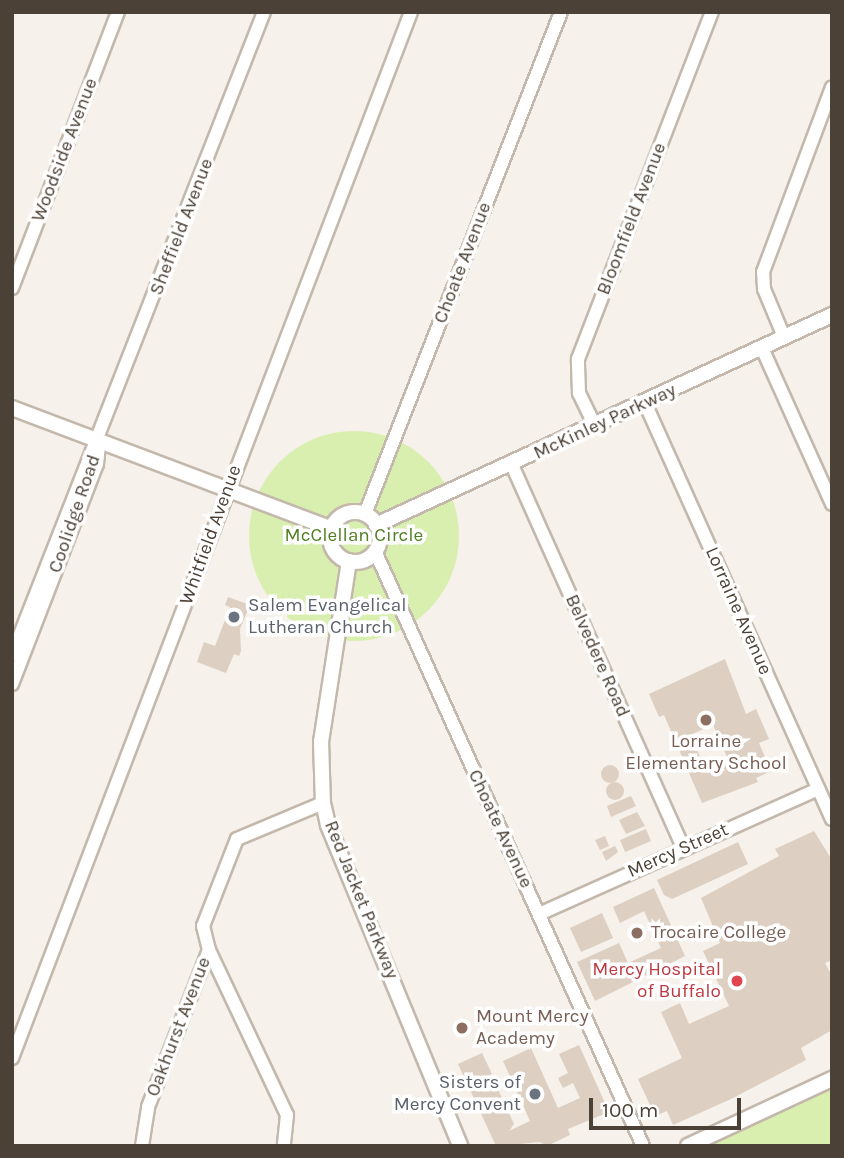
<!DOCTYPE html>
<html>
<head>
<meta charset="utf-8">
<style>
	body { margin:0 }
	#map { position:relative; width:844px; height:1158px; overflow:hidden; background:#f6f1ea; font-family:Karla,sans-serif }
	div>[style] { position:absolute }
	[style*='--x'] { left:calc(var(--x)*1px); top:calc(var(--y)*1px); width:calc(var(--w)*1px); rotate:calc(var(--a)*1deg) }
	.green>* { inset:0; background:#d9efaf }
	.round { border-radius:50% }
	.building>* { inset:0; background:#ddcfc1 }
	.roads { filter:drop-shadow(2px 0 #c3b8ab) drop-shadow(-2px 0 #c3b8ab) drop-shadow(0 2px #c3b8ab) drop-shadow(0 -2px #c3b8ab) }
	.minor>* { height:12px; margin:-6px; padding:0 6px; transform-origin:6px; border-radius:6px; background:#fff }
	.tertiary>* { height:14px; margin:-7px; padding:0 7px; transform-origin:7px; border-radius:7px; background:#fff }
	.tertiary>.ring { margin:-7px; padding:0; box-sizing:content-box; background:none; border:14px solid #fff; border-radius:50% }
	.dots>* { width:19px; height:19px; translate:-50% -50%; box-sizing:border-box; border:4px solid #fff; border-radius:50% }
	span { translate:-50% -50%; white-space:nowrap; text-align:center; line-height:1.15; -webkit-text-stroke:7px #fff; paint-order:stroke }
	.street-label { font-size:19px; color:#4c4137 }
	.park-label { font-size:19px; color:#507f21 }
	.worship-label { font-size:19px; color:#5b616d }
	.left { translate:0 -50%; text-align:left }
	.right { translate:-100% -50%; text-align:right }
	.education-label { font-size:19px; color:#785e54 }
	.health-label { font-size:19px; color:#be3a42 }
	.frame { position:absolute; inset:0; border:14px solid #4c4137; pointer-events:none }
	.scale { position:absolute; left:589px; top:1098px; width:152px; height:32px; box-sizing:border-box; border:4px solid #4c4137; border-top:0; padding-left:9px; font-size:21px; line-height:24px; white-space:nowrap; color:#4c4137; -webkit-text-stroke:5px #fff; paint-order:stroke }
</style>
</head>
<body>
<div id="map">
	<div class="green">
		<i class="round" style="left:249px;top:431px;width:210px;height:210px"></i>
		<i style="clip-path:polygon(832px 1087px,832px 1146px,701px 1146px)"></i>
	</div>
	<div class="building">
		<i style="clip-path:polygon(228px 597px,250px 605px,240px 629px,241px 651px,239px 656px,234px 654px,226px 673px,197px 662px,204px 642px,215px 646px,230px 607px,225px 605px)"></i>
		<i style="clip-path:polygon(evenodd,725px 659px,746px 714px,756px 709px,769px 739px,759px 743px,771px 771px,756px 778px,758px 782px,702px 803px,664px 715px,659px 717px,649px 694px,725px 659px,713px 725px,727px 757px,705px 767px,690px 735px,713px 725px)"></i>
		<i class="round" style="left:601px;top:765px;width:18px;height:18px"></i>
		<i class="round" style="left:606px;top:782px;width:18px;height:18px"></i>
		<i style="clip-path:polygon(631px 796px,636px 806px,611px 817px,607px 806px)"></i>
		<i style="clip-path:polygon(637px 812px,645px 826px,626px 834px,619px 820px)"></i>
		<i style="clip-path:polygon(646px 829px,651px 841px,625px 852px,620px 840px)"></i>
		<i style="clip-path:polygon(814px 831px,832px 860px,832px 960px,825px 963px,832px 976px,832px 1030px,801px 1048px,806px 1060px,731px 1099px,673px 1125px,667px 1111px,655px 1116px,638px 1079px,682px 1058px,661px 1012px,680px 1003px,689px 1024px,729px 1006px,703px 951px,720px 943px,701px 898px,779px 856px,775px 849px)"></i>
		<i style="clip-path:polygon(605px 836px,609px 846px,600px 850px,595px 840px)"></i>
		<i style="clip-path:polygon(738px 842px,748px 864px,672px 899px,664px 895px,657px 880px)"></i>
		<i style="clip-path:polygon(615px 846px,618px 852px,606px 861px,602px 852px)"></i>
		<i style="clip-path:polygon(654px 888px,685px 956px,595px 1001px,577px 962px,619px 943px,628px 963px,661px 948px,644px 911px,620px 923px,613px 907px)"></i>
		<i style="clip-path:polygon(602px 913px,613px 938px,581px 952px,570px 928px)"></i>
		<i style="clip-path:polygon(579px 1045px,609px 1112px,568px 1129px,570px 1135px,547px 1146px,540px 1142px,496px 1146px,458px 1064px,482px 1053px,492px 1074px,484px 1078px,490px 1090px,497px 1087px,514px 1124px,509px 1131px,530px 1121px,503px 1061px,531px 1048px,558px 1108px,580px 1098px,573px 1083px,563px 1088px,558px 1078px,568px 1073px,559px 1054px)"></i>
	</div>
	<div class="roads">
		<div class="minor">
			<i style="--x:12;--y:288;--w:296;--a:-69"></i>
			<i style="--x:784;--y:337;--w:52;--a:-112.6"></i>
			<i style="--x:764;--y:289;--w:17;--a:-93"></i>
			<i style="--x:763;--y:272;--w:197;--a:-69.5"></i>
			<i style="--x:762;--y:348;--w:171;--a:65.8"></i>
			<i style="--x:645;--y:403;--w:456;--a:65.8"></i>
			<i style="--x:595;--y:426;--w:37;--a:-116"></i>
			<i style="--x:579;--y:393;--w:34;--a:-92"></i>
			<i style="--x:578;--y:359;--w:372;--a:-68.9"></i>
			<i style="--x:512;--y:465;--w:419;--a:65.9"></i>
			<i style="--x:365;--y:514;--w:539;--a:-68.67"></i>
			<i style="--x:375;--y:551;--w:653;--a:65.75"></i>
			<i style="--x:12;--y:655;--w:691;--a:-68.6"></i>
			<i style="--x:12;--y:684;--w:236;--a:-68.9"></i>
			<i style="--x:97;--y:464;--w:20;--a:-84"></i>
			<i style="--x:539;--y:914;--w:306;--a:-24.1"></i>
			<i style="--x:209;--y:950;--w:183;--a:64.7"></i>
			<i style="--x:287;--y:1115;--w:31;--a:96"></i>
			<i style="--x:12;--y:1058;--w:1120;--a:-69.12"></i>
			<i style="--x:142;--y:1146;--w:39;--a:-81"></i>
			<i style="--x:148;--y:1107;--w:168;--a:-68.8"></i>
			<i style="--x:209;--y:950;--w:25;--a:-104"></i>
			<i style="--x:203;--y:926;--w:93;--a:-68.7"></i>
			<i style="--x:237;--y:839;--w:93;--a:-22.7"></i>
		</div>
		<div class="tertiary">
			<i style="--x:12;--y:408;--w:342;--a:20.7"></i>
			<i class="ring" style="left:330px;top:512px;width:36px;height:36px"></i>
			<i style="--x:376;--y:525;--w:502;--a:-24.73"></i>
			<i style="--x:349;--y:561;--w:182;--a:98.8"></i>
			<i style="--x:321;--y:741;--w:62;--a:88.2"></i>
			<i style="--x:323;--y:803;--w:23;--a:77"></i>
			<i style="--x:328;--y:825;--w:347;--a:67.6"></i>
			<i style="--x:688;--y:1146;--w:159;--a:-25"></i>
		</div>
	</div>
	<div class="dots">
		<i style="left:234px;top:617px;background:#6b7280"></i>
		<i style="left:706px;top:720px;background:#8d6e63"></i>
		<i style="left:637px;top:933px;background:#8d6e63"></i>
		<i style="left:737px;top:981px;background:#e0444e"></i>
		<i style="left:462px;top:1028px;background:#8d6e63"></i>
		<i style="left:535px;top:1094px;background:#6b7280"></i>
	</div>
	<div class="street-label">
		<span style="left:65px;top:150px;rotate:-69deg">Woodside Avenue</span>
		<span style="left:632px;top:219px;rotate:-69deg">Bloomfield Avenue</span>
		<span style="left:182px;top:227px;rotate:-69deg">Sheffield Avenue</span>
		<span style="left:463px;top:263px;rotate:-69deg">Choate Avenue</span>
		<span style="left:605px;top:422px;rotate:-25deg">McKinley Parkway</span>
		<span style="left:75px;top:514px;rotate:-71deg">Coolidge Road</span>
		<span style="left:211px;top:535px;rotate:-70deg">Whitfield Avenue</span>
		<span style="left:738px;top:611px;rotate:66deg">Lorraine Avenue</span>
		<span style="left:597px;top:656px;rotate:66deg">Belvedere Road</span>
		<span style="left:500px;top:829px;rotate:65deg">Choate Avenue</span>
		<span style="left:678px;top:851px;rotate:-24deg">Mercy Street</span>
		<span style="left:361px;top:900px;rotate:68deg">Red Jacket Parkway</span>
		<span style="left:179px;top:1027px;rotate:-69deg">Oakhurst Avenue</span>
	</div>
	<div class="park-label">
		<span style="left:354px;top:536px">McClellan Circle</span>
	</div>
	<div class="worship-label">
		<span class="left" style="left:248px;top:617px">Salem Evangelical<br>Lutheran Church</span>
		<span class="right" style="left:521px;top:1094px">Sisters of<br>Mercy Convent</span>
	</div>
	<div class="education-label">
		<span style="left:706px;top:753px">Lorraine<br>Elementary School</span>
		<span class="left" style="left:651px;top:933px">Trocaire College</span>
		<span class="left" style="left:476px;top:1028px">Mount Mercy<br>Academy</span>
	</div>
	<div class="health-label">
		<span class="right" style="left:721px;top:981px">Mercy Hospital<br>of Buffalo</span>
	</div>
	<div class="frame"></div>
	<div class="scale">100 m</div>
</div>
</body>
</html>
